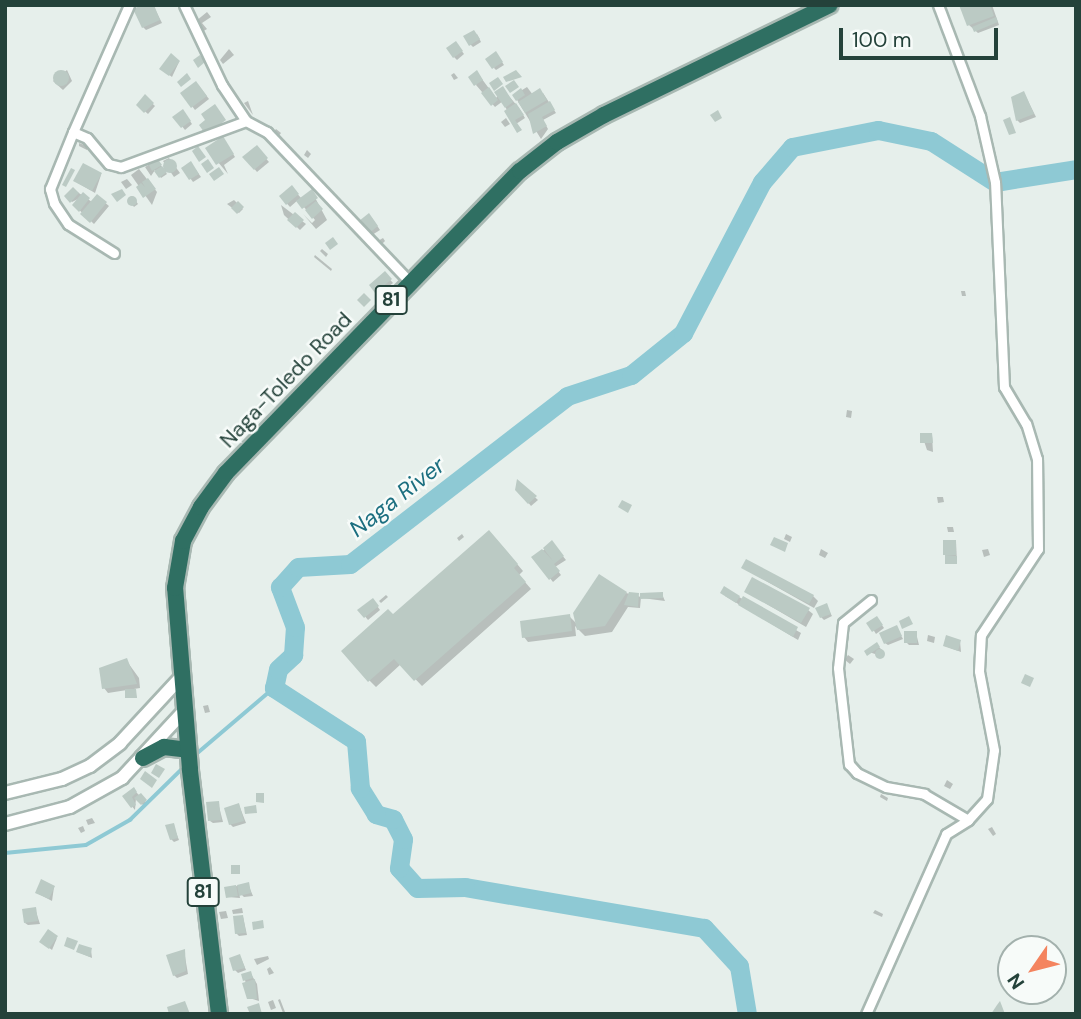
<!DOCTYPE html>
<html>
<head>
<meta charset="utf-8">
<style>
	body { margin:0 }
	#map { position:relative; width:1081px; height:1019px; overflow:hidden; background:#e6efeb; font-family:"DM Sans",sans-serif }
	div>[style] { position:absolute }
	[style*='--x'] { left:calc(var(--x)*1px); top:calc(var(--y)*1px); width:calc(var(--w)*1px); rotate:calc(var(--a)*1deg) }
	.shadow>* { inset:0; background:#0003 }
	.stream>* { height:3.5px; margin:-1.75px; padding:0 1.75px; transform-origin:1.75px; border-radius:1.75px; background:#8ec9d4 }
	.river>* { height:19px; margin:-9.5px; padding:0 9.5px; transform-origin:9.5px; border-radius:9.5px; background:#8ec9d4 }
	.building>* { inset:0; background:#bbcac4 }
	.round { border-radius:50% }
	.roads { filter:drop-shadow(2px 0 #a8b8b2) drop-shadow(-2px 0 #a8b8b2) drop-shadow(0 2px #a8b8b2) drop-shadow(0 -2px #a8b8b2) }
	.street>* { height:9px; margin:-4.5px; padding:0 4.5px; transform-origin:4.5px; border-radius:4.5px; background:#fff }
	.secondary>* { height:12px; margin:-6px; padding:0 6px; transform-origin:6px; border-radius:6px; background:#fff }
	.highway>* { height:16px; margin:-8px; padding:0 8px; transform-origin:8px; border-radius:8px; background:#2f6f62 }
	span { translate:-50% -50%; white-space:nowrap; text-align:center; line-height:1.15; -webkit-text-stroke:5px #f7fbf9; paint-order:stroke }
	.shield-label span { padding:2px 5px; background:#f7fbf9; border:2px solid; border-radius:5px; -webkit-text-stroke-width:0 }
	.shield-label { font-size:19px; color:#24423a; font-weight:700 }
	.street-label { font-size:21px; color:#24423a }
	.water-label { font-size:23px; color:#1c6f80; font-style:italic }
	.frame { position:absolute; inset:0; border:7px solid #24423a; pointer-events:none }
	.north { position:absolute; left:997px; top:935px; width:70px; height:70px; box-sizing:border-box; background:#f7fbf9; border:2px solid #a3b1ad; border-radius:50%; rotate:235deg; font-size:19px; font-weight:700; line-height:28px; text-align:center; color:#24423a }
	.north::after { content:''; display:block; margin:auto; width:24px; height:32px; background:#f4845f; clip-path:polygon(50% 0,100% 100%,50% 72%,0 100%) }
	.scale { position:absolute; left:839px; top:28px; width:159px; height:32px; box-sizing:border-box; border:4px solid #24423a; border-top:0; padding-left:9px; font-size:21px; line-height:24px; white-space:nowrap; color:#24423a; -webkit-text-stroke:5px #f7fbf9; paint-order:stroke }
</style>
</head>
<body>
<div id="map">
	<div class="shadow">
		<i style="clip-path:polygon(153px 5px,162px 23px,146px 30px,143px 27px)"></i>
		<i style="clip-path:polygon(961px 5px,992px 5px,999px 25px,978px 33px,969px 25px)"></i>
		<i style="clip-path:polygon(207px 12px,211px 17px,202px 23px,207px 29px,202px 32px,196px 21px)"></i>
		<i style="clip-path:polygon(477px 34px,481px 42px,473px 47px,470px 44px)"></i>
		<i style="clip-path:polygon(458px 46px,464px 54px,457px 60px,454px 57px)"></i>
		<i style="clip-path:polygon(229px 49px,234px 55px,223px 64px,220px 60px)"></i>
		<i style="clip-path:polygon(498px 56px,504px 65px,496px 70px,494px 68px)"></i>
		<i style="clip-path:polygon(179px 62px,172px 77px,164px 71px)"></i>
		<i style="clip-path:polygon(67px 70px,72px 81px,63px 90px,53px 81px)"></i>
		<i style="clip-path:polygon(454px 73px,458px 78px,454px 80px,451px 75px)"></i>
		<i style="clip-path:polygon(479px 75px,496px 98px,503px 89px,519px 108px,525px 118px,516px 124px,521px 131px,514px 127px,503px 101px,495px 107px,476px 85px)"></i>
		<i style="clip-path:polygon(199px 86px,209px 99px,195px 110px,183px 94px)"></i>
		<i style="clip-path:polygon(527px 87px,533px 95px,543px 93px,556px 113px,543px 120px,548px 129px,541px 139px,514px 95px)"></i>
		<i style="clip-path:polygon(1024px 93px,1036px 117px,1020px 123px,1017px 120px)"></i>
		<i style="clip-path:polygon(145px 97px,155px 106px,148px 114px,138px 105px)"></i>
		<i style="clip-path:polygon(248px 101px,253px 115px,244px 103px)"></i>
		<i style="clip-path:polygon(185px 114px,192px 124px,185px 130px,175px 117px)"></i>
		<i style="clip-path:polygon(506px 118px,510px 124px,505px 127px,501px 122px)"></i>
		<i style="clip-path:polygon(276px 129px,281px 133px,278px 137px,273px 133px)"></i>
		<i style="clip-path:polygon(225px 141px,235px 157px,224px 165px,228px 174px,207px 149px)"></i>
		<i style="clip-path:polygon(79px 143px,87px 146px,87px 150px,79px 146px)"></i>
		<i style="clip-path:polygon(256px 147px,269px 162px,257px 172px,245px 157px)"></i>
		<i style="clip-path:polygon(307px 150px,311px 154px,308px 158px,304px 155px)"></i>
		<i style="clip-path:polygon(169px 158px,180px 173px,174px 177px,163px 161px)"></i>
		<i style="clip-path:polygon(157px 160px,167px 174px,161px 178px,155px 170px,151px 176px,145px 167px)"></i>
		<i style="clip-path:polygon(183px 168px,196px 170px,201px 177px,193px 182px)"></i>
		<i style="clip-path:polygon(139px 169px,157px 192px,152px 205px,131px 175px)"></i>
		<i style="clip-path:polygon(101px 175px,95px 193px,78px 183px)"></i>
		<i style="clip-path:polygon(127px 179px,132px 185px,126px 189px,121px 182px)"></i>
		<i style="clip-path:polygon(292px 188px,302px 199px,312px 192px,327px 220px,316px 229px,303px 214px,312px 223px,315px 220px,298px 200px,290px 207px,281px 197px)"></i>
		<i style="clip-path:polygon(73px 189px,92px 202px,97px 196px,109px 206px,94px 224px,74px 205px,80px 198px,72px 202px,66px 196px)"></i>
		<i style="clip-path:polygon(132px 196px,138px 204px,134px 207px,128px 199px)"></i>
		<i style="clip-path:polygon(234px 200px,243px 209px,239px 213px,227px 204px)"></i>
		<i style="clip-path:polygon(281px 205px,306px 224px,300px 230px,284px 215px)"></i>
		<i style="clip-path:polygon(372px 218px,380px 230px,372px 235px,369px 233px)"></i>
		<i style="clip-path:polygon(383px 238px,385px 241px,381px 245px,378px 241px)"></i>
		<i style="clip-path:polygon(322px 249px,328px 254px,326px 257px,320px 251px)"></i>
		<i style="clip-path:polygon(315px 255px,332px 269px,331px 271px,314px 257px)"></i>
		<i style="clip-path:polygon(385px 274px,393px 283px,379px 294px,371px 285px)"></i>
		<i style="clip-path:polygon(961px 291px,965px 291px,966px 296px,962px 296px)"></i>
		<i style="clip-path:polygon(847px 410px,852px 411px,851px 418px,846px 417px)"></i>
		<i style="clip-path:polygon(922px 435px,932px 435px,933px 452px,927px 450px)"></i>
		<i style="clip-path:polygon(517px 481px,538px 500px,531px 506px,517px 489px)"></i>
		<i style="clip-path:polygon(937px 497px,943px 497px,944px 502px,938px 503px)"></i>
		<i style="clip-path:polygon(947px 527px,953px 527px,954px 532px,948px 532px)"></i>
		<i style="clip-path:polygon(462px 534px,464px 537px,459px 541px,457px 538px)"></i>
		<i style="clip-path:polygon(786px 534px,792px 537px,790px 542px,784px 539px)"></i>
		<i style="clip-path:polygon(495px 538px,523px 571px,519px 575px,531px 589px,422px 686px,401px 664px,376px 687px,369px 680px,394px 616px)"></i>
		<i style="clip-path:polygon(956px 541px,957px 564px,948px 564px,945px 554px)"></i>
		<i style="clip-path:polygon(552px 543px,566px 560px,555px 567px,561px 575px,553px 582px,534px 558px)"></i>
		<i style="clip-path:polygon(821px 549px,828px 553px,825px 558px,819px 555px)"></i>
		<i style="clip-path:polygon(988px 549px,990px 555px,984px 557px,982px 550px)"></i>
		<i style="clip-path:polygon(743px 568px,813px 596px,818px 601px,814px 608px)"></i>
		<i style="clip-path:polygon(746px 592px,808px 610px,813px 614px,806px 627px)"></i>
		<i style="clip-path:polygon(626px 593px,641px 597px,640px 608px,628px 607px,612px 632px,585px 636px,575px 626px,576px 636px,528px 642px,524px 637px,569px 616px,577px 624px)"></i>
		<i style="clip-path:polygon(662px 594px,665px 601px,642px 598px)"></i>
		<i style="clip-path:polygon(386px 595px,388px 597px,381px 603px,379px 601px)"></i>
		<i style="clip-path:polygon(725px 596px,739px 597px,801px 633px,798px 640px)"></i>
		<i style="clip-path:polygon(375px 603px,380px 610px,368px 620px,360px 610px)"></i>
		<i style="clip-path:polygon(826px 605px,832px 616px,824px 620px,821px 617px)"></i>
		<i style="clip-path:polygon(879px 621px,884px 628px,876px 634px,869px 623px)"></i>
		<i style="clip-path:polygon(896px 627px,903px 639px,888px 645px,885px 643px)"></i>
		<i style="clip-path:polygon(916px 633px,919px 645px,909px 645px,906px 642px)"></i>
		<i style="clip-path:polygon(928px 635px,935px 637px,934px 643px,927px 641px)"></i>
		<i style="clip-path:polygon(960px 641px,961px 652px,945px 646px)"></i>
		<i style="clip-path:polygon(877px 645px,883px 651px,884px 657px,866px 651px)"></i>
		<i style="clip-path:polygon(848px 655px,854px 659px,850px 664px,845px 660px)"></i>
		<i style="clip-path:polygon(126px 660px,139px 678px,140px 688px,134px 689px,137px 698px,128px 698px,127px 690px,108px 693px,104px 688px)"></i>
		<i style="clip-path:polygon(208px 705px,210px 712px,205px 713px,203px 706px)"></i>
		<i style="clip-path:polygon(947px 780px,953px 784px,950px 789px,944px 786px)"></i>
		<i style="clip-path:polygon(136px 792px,146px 802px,143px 805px,136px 798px,135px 810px,124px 796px)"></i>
		<i style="clip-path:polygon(881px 794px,888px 798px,887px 801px,880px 797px)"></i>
		<i style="clip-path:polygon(218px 803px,223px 822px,213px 823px,210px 821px)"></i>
		<i style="clip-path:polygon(239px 805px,246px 823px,233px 827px,230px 824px)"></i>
		<i style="clip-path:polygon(92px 818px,95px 823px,88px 825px,86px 820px)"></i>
		<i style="clip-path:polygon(173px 825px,179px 840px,174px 842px,171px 839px)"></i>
		<i style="clip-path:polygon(83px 826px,85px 831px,81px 833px,78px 828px)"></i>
		<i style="clip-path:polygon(992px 827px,996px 834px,993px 836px,988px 829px)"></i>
		<i style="clip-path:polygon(248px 884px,253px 896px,244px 897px,239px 892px,240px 898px,228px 897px,226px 888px)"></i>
		<i style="clip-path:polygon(54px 887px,52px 901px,37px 893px)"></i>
		<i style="clip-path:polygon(242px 908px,243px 913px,233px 914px,232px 910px)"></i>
		<i style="clip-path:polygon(35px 909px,40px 924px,28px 925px,25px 923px)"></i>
		<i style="clip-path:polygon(875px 910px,883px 914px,882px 917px,873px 913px)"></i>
		<i style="clip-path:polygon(226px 911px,228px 918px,221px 919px,219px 912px)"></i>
		<i style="clip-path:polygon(243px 917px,247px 935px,239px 936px,236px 933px)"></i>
		<i style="clip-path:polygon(57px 938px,52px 950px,44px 944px)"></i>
		<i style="clip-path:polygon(91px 950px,92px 958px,78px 952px)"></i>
		<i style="clip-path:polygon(184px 951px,188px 974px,177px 978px,174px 975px)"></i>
		<i style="clip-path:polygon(240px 956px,246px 970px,238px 973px,235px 970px)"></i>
		<i style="clip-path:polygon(268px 956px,269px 959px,257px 965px,254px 959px)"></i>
		<i style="clip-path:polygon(270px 967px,274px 973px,269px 975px,267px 969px)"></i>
		<i style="clip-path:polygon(251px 974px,257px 984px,259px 1001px,249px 998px,245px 980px)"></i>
		<i style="clip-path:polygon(280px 999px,285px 1012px,283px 1013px,278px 1000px)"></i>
		<i style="clip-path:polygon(273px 1000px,276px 1008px,271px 1010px,268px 1002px)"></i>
	</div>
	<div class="stream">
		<i style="--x:194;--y:756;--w:105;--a:-40.4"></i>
		<i style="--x:5;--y:853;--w:81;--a:-5.6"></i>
		<i style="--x:86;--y:845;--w:51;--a:-29.6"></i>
		<i style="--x:130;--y:820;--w:76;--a:-44.5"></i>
	</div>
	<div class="river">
		<i style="--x:747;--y:1014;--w:49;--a:-99.5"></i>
		<i style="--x:739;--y:966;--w:52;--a:-132.6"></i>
		<i style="--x:704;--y:928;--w:242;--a:-170.3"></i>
		<i style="--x:465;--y:887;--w:48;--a:178.8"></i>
		<i style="--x:417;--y:888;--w:27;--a:-132"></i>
		<i style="--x:399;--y:868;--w:29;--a:-82"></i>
		<i style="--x:403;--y:839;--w:22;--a:-117"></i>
		<i style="--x:393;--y:819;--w:18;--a:-164"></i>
		<i style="--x:376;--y:814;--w:31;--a:-122"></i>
		<i style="--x:360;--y:788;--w:47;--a:-94.9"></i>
		<i style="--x:356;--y:741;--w:98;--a:-147.1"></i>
		<i style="--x:274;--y:688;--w:19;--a:-78"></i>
		<i style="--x:278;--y:669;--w:21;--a:-43"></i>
		<i style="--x:293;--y:655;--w:28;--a:-86"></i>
		<i style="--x:295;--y:627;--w:43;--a:-110.6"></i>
		<i style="--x:280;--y:587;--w:27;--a:-48"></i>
		<i style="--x:298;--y:567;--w:52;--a:-3.3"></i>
		<i style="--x:350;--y:564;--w:274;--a:-37.7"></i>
		<i style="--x:567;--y:396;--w:67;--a:-18.2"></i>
		<i style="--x:631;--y:375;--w:67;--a:-38.9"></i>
		<i style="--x:683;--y:333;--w:170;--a:-62.4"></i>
		<i style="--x:762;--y:182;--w:46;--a:-49.4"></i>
		<i style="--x:792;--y:147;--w:88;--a:-11.2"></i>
		<i style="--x:878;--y:130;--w:54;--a:11.7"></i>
		<i style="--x:931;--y:141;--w:76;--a:32.6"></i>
		<i style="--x:995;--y:182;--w:82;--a:-9.1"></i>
	</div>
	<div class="building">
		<i style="clip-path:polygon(142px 5px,154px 5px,160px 20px,142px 28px,133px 9px)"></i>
		<i style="clip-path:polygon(959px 5px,990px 5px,994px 16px,967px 26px)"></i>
		<i style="clip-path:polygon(996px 17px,998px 22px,974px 32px,972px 27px)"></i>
		<i style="clip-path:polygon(474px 30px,480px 39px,469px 46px,463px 36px)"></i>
		<i style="clip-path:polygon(456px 41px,463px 51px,453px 58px,446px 48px)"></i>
		<i style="clip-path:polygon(496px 51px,503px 62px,492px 69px,485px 59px)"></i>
		<i style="clip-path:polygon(171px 53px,180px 61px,169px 76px,159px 69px)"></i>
		<i style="clip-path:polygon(200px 55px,205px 62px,198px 68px,193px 60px)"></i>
		<i class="round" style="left:53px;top:70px;width:16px;height:16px"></i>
		<i style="clip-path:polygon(477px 70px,483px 80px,474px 86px,468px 77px)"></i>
		<i style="clip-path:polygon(516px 70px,522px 77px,506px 82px,503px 77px)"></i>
		<i style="clip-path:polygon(187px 73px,191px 79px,181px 87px,177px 82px)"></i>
		<i style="clip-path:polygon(498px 77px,503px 84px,494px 91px,489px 83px)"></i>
		<i style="clip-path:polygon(514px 80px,519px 87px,510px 93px,505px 86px)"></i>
		<i style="clip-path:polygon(196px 81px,207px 96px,191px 108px,180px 93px)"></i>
		<i style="clip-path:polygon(503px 86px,513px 102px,505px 108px,494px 92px)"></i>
		<i style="clip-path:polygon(489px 87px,498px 100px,491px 106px,481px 93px)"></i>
		<i style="clip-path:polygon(521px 88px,525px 95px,516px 101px,512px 95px)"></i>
		<i style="clip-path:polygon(540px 88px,547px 100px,525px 113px,518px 102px)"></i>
		<i style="clip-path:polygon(1024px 91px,1034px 114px,1016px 121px,1011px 97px)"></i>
		<i style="clip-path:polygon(145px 94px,154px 103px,144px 113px,136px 105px)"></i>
		<i style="clip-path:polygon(550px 101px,555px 110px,542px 117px,547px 126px,533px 134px,528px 114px)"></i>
		<i style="clip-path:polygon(516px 103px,524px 115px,515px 120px,522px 130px,517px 133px,504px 111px)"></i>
		<i style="clip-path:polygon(215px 104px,226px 120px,206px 135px,199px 125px,205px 120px,201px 114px)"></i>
		<i style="clip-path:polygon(183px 109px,191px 121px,181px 128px,172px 117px)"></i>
		<i style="clip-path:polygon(718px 110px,722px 118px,715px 122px,710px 115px)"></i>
		<i style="clip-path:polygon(1010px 117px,1016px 133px,1009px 135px,1003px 120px)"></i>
		<i style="clip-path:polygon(223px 136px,234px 154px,216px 165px,205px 148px)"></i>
		<i style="clip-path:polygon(257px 145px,268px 158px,254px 170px,242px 157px)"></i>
		<i style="clip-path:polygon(198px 146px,206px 157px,199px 162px,192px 151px)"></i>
		<i style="clip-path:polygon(157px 158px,162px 165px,152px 171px,148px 163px)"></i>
		<i class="round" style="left:163px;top:159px;width:14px;height:14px"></i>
		<i style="clip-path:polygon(208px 159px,214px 168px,207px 173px,201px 164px)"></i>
		<i style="clip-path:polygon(191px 161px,199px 174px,189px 180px,181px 168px)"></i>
		<i style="clip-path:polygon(83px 163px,102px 173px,92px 191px,73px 181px)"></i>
		<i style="clip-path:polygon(162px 166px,167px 172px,159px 178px,154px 171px)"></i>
		<i style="clip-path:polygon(219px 167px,224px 174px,214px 181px,209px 174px)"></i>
		<i style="clip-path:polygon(71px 168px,75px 170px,66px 187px,62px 185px)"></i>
		<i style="clip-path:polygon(148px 178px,156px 189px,143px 198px,136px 187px,141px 183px,145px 187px,142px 182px)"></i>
		<i style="clip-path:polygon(292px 185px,299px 194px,286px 205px,279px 196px)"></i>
		<i style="clip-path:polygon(73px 187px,79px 193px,70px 203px,64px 196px)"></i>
		<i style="clip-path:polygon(122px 189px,126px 195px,117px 202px,111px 194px)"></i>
		<i style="clip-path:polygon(312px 189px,318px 198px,302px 209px,296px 201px)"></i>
		<i style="clip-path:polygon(83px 192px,90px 198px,79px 212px,72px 205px)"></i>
		<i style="clip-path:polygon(97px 194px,107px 202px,90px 223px,80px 214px)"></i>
		<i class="round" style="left:127px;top:196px;width:10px;height:10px"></i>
		<i style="clip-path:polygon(238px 201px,244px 207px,237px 214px,231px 208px)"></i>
		<i style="clip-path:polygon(316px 201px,323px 209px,312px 219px,305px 210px)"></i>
		<i style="clip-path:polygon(295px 212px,304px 220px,296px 228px,287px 220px)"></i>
		<i style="clip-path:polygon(369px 213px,378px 226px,368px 234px,359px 221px)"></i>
		<i style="clip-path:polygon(333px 237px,338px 244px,330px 250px,325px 243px)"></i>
		<i style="clip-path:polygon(385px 271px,392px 279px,375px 293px,369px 285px)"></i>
		<i style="clip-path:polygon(364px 293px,371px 300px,364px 307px,357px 300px)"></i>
		<i style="clip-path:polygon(920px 433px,932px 433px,933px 443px,920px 443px)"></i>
		<i style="clip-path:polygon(517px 479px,537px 496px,528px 504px,515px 490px)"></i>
		<i style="clip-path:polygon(622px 500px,632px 505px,628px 513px,618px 507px)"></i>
		<i style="clip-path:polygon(489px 530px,518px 564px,514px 568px,526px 582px,414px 681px,394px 659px,368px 682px,341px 651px,388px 609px,393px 614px)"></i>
		<i style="clip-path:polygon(774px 537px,788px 543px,785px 552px,770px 545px)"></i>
		<i style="clip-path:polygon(552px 540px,564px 556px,554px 564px,560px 571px,549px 580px,531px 557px,542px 549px,553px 561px,543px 548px)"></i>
		<i style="clip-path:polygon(943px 540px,956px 540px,956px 555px,943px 555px)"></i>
		<i style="clip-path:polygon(945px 555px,957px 556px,957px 564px,945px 564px)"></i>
		<i style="clip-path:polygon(746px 559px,814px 595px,809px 604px,741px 568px)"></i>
		<i style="clip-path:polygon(599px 574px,627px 592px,605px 626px,577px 630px,573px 613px)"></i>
		<i style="clip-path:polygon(752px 577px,810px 608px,801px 623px,744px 592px)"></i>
		<i style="clip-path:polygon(724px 586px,740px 596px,736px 603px,720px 593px)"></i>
		<i style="clip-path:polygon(629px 592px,639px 593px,638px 607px,624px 605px)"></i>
		<i style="clip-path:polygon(663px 592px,663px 598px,640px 599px,640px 593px)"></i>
		<i style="clip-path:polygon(743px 596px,798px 627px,793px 637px,738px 605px)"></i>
		<i style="clip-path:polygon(373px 598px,379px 606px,364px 618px,357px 610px)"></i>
		<i style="clip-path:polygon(827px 603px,831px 614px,820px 618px,815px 608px)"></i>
		<i style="clip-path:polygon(570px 614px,572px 631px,522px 638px,520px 621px)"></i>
		<i style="clip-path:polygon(877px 616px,883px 625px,872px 632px,866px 623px)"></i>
		<i style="clip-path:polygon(909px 616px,913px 624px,902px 629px,899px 621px)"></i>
		<i style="clip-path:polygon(897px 625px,902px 636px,884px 644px,879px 633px)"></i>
		<i style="clip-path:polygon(904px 631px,917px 631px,917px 643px,904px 643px)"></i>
		<i style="clip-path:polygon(946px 635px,961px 640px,958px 651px,943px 646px)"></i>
		<i style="clip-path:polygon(877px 642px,880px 647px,867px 656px,864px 651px)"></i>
		<i class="round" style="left:875px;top:649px;width:10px;height:10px"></i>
		<i style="clip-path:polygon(127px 658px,137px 684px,102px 689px,99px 668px)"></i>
		<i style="clip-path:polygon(1025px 674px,1034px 678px,1030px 687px,1021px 683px)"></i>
		<i style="clip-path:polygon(125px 689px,136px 689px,137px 698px,125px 698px)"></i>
		<i style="clip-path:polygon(156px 764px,165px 769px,159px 778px,151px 773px)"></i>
		<i style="clip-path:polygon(145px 771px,157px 780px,152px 788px,140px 779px)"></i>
		<i style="clip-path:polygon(134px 787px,137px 792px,132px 797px,136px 805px,131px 808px,122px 796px)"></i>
		<i style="clip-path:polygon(141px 793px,147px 800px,141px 805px,134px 798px)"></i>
		<i style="clip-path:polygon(256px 793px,264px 793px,264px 803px,256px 802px)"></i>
		<i style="clip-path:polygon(219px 801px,221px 820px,208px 821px,206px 802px)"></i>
		<i style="clip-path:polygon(239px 803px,244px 821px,229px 825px,224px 808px)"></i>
		<i style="clip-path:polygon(256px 805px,257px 813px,245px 814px,244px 807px)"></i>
		<i style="clip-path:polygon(174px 823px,178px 838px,170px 840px,165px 825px)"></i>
		<i style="clip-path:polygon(231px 865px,240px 865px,240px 874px,231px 874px)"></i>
		<i style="clip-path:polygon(41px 879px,55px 886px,49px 899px,35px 893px)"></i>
		<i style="clip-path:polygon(249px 882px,251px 893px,239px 896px,237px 885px)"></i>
		<i style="clip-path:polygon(236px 885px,238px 896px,226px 898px,224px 887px)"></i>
		<i style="clip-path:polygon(36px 907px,38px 921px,24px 923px,22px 909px)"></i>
		<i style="clip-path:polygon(243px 915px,246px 933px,235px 934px,233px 916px)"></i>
		<i style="clip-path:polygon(263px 920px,264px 928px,253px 930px,252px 922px)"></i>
		<i style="clip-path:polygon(48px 929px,58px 936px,49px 949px,39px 942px)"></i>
		<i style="clip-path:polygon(67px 937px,78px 941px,74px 950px,64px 946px)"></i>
		<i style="clip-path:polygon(79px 944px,92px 948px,90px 957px,76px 952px)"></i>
		<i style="clip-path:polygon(185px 949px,186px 971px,173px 976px,166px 955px)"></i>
		<i style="clip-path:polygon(240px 954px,245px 968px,233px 971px,229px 958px)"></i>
		<i style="clip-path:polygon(251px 971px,253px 978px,243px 981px,241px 974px)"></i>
		<i style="clip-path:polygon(255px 979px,257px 999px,247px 999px,242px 983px)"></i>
		<i style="clip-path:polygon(185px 1001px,190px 1014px,169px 1014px,167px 1007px)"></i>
		<i style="clip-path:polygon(1000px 1001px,1005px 1014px,991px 1014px,997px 1005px)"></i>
		<i style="clip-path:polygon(259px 1003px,262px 1014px,250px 1014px,247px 1007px)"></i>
	</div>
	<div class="roads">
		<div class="street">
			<i style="--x:184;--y:5;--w:89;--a:64.6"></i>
			<i style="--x:222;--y:85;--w:43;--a:56.3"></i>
			<i style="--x:246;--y:121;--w:24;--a:28"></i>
			<i style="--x:267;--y:132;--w:206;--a:46.4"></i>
			<i style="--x:73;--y:132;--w:139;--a:-66.2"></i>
			<i style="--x:114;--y:253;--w:54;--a:-147.8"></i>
			<i style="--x:68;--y:224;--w:25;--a:-124"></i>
			<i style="--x:54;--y:203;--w:15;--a:-106"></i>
			<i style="--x:50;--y:189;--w:61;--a:-68"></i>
			<i style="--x:73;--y:132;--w:15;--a:23"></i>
			<i style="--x:87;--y:138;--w:34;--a:50"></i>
			<i style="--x:109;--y:164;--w:12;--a:14"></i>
			<i style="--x:121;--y:167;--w:133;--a:-20.2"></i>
			<i style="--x:871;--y:600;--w:36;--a:141"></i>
			<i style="--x:843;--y:623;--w:45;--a:96.3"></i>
			<i style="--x:838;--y:668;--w:97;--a:83.5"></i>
			<i style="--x:849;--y:764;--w:12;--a:48"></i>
			<i style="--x:857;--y:773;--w:32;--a:26"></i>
			<i style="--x:886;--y:787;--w:39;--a:10"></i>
			<i style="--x:924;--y:794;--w:51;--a:30.6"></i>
			<i style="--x:866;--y:1014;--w:197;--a:-66"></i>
			<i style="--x:946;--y:834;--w:26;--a:-32"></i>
			<i style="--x:968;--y:820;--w:28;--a:-48"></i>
			<i style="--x:987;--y:799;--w:49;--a:-81.9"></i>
			<i style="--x:994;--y:750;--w:80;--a:-100.8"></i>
			<i style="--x:979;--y:671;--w:36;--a:-87"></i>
			<i style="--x:981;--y:635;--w:103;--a:-56.5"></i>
			<i style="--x:1038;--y:549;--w:90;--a:-90.6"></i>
			<i style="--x:1037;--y:459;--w:37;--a:-107"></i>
			<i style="--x:1026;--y:424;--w:43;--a:-120.7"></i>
			<i style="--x:1004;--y:387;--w:205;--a:-92.5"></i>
			<i style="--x:995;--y:182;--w:68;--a:-102.8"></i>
			<i style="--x:980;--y:116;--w:119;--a:-110.7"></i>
		</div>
		<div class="secondary">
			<i style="--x:5;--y:793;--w:59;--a:-13.8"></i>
			<i style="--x:62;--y:779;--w:31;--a:-25"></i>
			<i style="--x:90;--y:766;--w:38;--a:-37"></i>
			<i style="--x:120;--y:743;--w:91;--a:-47.2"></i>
			<i style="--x:5;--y:824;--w:67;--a:-14.7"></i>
			<i style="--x:70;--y:807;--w:60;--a:-29.1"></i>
			<i style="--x:122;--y:778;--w:93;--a:-47.2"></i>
		</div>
		<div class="highway">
			<i style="--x:143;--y:758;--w:24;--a:-28"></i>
			<i style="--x:164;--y:747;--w:24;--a:7"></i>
			<i style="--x:219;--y:1014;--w:247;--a:-96.8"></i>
			<i style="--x:190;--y:769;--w:182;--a:-94.7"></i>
			<i style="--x:175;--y:588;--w:48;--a:-80.3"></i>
			<i style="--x:183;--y:541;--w:38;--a:-62"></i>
			<i style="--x:201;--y:507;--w:42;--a:-53.7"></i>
			<i style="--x:226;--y:473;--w:421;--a:-45.8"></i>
			<i style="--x:520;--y:171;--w:47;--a:-38.1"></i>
			<i style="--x:557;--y:142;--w:54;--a:-29.9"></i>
			<i style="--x:604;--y:115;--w:251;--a:-26"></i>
		</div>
	</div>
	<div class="shield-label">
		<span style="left:391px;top:300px">81</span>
		<span style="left:203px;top:892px">81</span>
	</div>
	<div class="street-label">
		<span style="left:286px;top:380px;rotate:-46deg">Naga-Toledo Road</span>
	</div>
	<div class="water-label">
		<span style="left:397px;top:497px;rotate:-38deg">Naga River</span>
	</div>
	<div class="frame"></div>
	<div class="north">N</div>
	<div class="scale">100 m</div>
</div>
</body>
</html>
